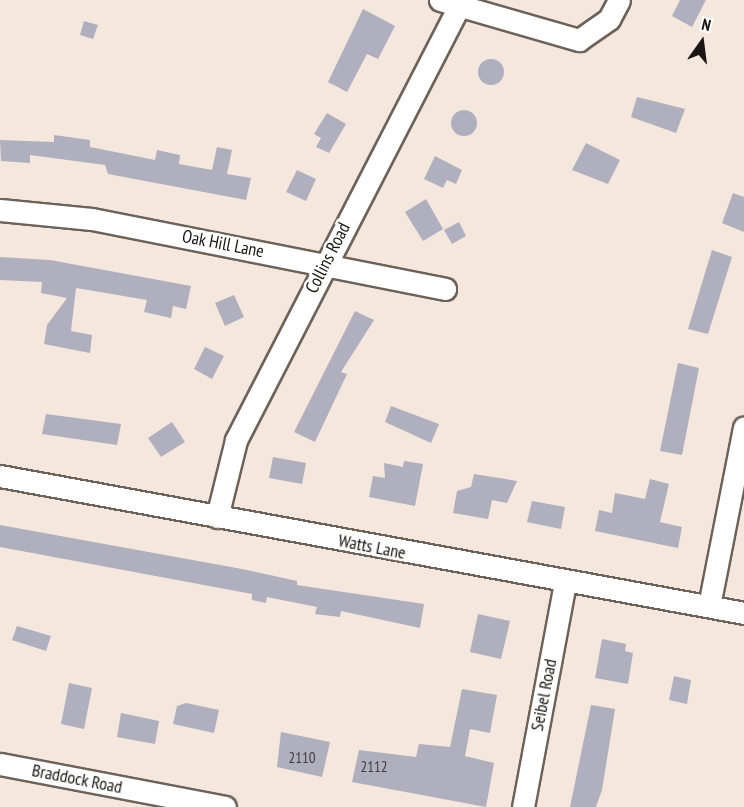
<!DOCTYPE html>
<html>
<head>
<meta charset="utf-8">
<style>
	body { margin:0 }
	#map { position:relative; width:744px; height:807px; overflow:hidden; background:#f4e7dd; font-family:"PT Sans Narrow",sans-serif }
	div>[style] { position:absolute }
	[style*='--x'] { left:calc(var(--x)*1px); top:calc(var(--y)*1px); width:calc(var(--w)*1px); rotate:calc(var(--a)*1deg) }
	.building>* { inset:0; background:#b0afbd }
	.round { border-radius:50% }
	.roads { filter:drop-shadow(2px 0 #6d6259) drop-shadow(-2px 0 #6d6259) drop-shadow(0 2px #6d6259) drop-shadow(0 -2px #6d6259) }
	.minor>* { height:21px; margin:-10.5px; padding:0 10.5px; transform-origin:10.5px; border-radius:10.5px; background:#fff }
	span { translate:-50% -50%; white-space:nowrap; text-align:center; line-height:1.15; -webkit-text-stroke:5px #fff; paint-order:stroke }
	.number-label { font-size:15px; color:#403c3e }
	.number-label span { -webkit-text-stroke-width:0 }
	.street-label { font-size:18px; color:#1b1613 }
	.north { position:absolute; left:672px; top:12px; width:60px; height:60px; -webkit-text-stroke:4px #fff; paint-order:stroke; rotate:14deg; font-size:16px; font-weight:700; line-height:24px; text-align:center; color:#1b1613 }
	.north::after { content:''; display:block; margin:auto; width:21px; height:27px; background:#1b1613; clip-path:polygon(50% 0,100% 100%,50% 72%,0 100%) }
</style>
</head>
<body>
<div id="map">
	<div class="building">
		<i style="clip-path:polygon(680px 0,706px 0,692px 27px,672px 16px)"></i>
		<i style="clip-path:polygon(363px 9px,395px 26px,378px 59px,367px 54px,347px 92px,328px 82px)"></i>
		<i style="clip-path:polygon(84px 21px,98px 25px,93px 39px,80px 35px)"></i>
		<i class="round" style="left:478px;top:59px;width:26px;height:26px"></i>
		<i style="clip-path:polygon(637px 97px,685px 109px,676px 133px,631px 117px)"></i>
		<i class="round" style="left:451px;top:110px;width:26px;height:26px"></i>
		<i style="clip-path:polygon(327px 113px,346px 124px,329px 153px,316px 147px,321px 138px,314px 134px)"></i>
		<i style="clip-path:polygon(54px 135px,90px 140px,90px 147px,155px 160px,157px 150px,180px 155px,179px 164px,212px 170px,217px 147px,232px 150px,227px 174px,251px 178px,246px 200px,108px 174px,105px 165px,30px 155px,30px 163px,1px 161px,0 140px,54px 142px)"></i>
		<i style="clip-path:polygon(586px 143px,620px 160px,608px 184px,572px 170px)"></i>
		<i style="clip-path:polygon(435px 156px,462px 170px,456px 184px,447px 180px,443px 188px,424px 179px)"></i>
		<i style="clip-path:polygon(297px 170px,316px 179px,306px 201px,286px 192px)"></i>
		<i style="clip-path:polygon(733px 193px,744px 197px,744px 232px,722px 223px)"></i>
		<i style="clip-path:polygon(426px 199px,443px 229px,423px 241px,405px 212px)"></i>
		<i style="clip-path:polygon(459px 222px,466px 236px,452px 244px,444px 230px)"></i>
		<i style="clip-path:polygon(712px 250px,732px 257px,708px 334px,688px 329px)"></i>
		<i style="clip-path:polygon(0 257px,50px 260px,191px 286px,186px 309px,173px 306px,171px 318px,144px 312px,147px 300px,76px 288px,71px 331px,92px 335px,90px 353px,44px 344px,47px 325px,67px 298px,41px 293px,42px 282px,0 280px)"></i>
		<i style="clip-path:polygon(234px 295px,244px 317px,225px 326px,215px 303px)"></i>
		<i style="clip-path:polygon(355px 311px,374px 320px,341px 372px,347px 374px,315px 442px,294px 432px)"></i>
		<i style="clip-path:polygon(205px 347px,224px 356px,212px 379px,194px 369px)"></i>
		<i style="clip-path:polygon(678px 363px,699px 368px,682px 455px,660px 451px)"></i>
		<i style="clip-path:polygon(391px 406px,439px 424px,431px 443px,385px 422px)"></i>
		<i style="clip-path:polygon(46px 414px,121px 424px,117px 445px,42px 434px)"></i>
		<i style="clip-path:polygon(172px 422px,185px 442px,161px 457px,148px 438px)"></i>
		<i style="clip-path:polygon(273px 457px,306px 463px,302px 484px,269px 478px)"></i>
		<i style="clip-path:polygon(404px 461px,423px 464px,415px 506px,369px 497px,373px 476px,385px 478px,384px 463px,403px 467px)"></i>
		<i style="clip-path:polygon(474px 474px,517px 481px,507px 503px,492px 500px,488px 519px,453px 513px,457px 491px,471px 487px)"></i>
		<i style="clip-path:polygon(650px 479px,669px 484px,660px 522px,682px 527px,678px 548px,595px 531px,599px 510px,612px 513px,615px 493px,645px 499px)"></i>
		<i style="clip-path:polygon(532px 501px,565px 507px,561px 529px,527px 522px)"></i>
		<i style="clip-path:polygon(0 525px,242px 569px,297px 581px,297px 585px,424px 604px,420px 628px,341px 611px,340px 617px,315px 614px,317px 607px,267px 597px,266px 603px,252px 600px,252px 594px,0 547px)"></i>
		<i style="clip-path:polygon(478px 614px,510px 621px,501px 659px,470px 652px)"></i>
		<i style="clip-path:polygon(17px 626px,51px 636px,46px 651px,12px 640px)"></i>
		<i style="clip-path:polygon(602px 639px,626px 644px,625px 651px,633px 653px,628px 684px,595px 678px)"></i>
		<i style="clip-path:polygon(674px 676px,691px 680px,687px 704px,669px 700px)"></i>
		<i style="clip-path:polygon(69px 683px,92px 688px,84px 729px,61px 724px)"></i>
		<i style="clip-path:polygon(462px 689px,497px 695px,490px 733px,470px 729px,465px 756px,494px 763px,486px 807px,352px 782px,359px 750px,416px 757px,419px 744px,450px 747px)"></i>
		<i style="clip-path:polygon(186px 703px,219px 710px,214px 733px,173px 724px,177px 706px)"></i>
		<i style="clip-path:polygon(591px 705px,615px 709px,602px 790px,596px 807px,570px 807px)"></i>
		<i style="clip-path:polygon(121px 713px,159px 721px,155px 744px,117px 737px)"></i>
		<i style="clip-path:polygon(281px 732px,330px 742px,322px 777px,277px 767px)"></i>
	</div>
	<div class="roads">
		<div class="minor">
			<i style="--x:440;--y:0;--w:145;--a:16.1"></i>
			<i style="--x:579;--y:40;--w:37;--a:-35"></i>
			<i style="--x:609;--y:19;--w:21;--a:-62"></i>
			<i style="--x:0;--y:210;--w:92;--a:5.6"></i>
			<i style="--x:92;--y:219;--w:360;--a:11.2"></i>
			<i style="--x:0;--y:476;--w:757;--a:10.43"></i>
			<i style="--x:217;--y:517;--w:79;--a:-76.1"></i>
			<i style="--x:236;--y:440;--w:488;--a:-62.8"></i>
			<i style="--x:709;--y:606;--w:182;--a:-78.9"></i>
			<i style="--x:0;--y:764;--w:229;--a:10.8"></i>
			<i style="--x:523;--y:807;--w:228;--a:-79.4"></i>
		</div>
	</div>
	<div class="number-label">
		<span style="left:302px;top:758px">2110</span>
		<span style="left:374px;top:767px">2112</span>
	</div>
	<div class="street-label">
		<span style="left:223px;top:244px;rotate:11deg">Oak Hill Lane</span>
		<span style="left:328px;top:258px;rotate:-63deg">Collins Road</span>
		<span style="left:372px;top:547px;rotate:11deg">Watts Lane</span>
		<span style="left:544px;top:695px;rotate:-79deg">Seibel Road</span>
		<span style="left:77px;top:779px;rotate:11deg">Braddock Road</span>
	</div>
	<div class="north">N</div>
</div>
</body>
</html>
